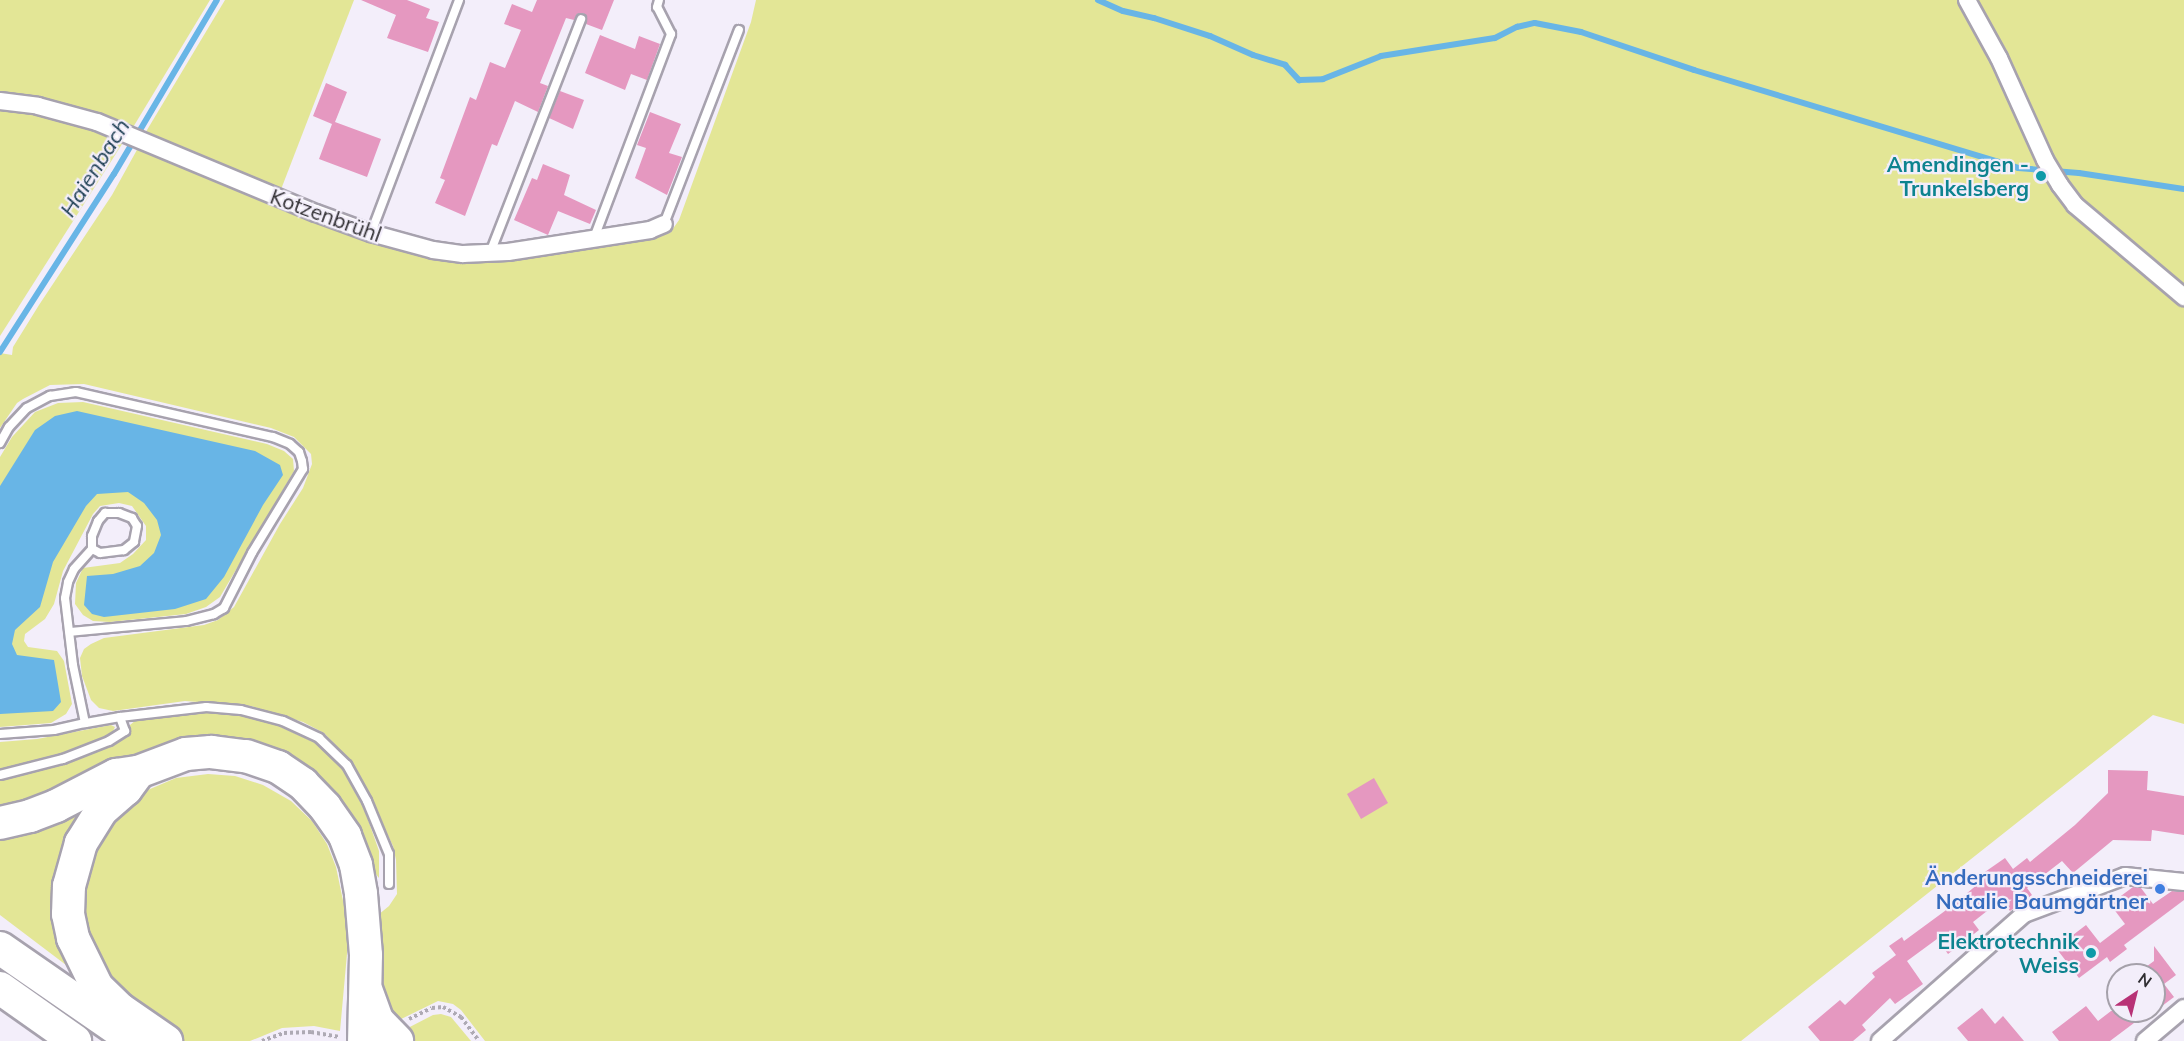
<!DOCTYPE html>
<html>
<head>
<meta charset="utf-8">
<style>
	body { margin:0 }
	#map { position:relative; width:2184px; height:1041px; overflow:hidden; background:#f3eefa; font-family:Mulish,sans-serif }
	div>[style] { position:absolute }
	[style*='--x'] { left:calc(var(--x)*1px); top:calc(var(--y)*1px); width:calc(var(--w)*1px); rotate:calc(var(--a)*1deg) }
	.green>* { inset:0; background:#e3e696 }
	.water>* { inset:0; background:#68b5e6 }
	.stream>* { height:6px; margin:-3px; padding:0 3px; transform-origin:3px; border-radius:3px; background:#68b5e6 }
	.building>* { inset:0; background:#e598c0 }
	.path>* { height:4px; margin-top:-2px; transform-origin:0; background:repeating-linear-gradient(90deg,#aeaab4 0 3px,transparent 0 6px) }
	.roads { filter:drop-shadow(2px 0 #a7a2ae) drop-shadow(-2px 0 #a7a2ae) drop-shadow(0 2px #a7a2ae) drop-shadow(0 -2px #a7a2ae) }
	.service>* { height:8px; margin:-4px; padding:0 4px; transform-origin:4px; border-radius:4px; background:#fff }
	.minor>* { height:16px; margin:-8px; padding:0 8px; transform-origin:8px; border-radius:8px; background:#fff }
	.motorway>* { height:32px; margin:-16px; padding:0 16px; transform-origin:16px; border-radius:16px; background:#fff }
	.dots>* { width:16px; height:16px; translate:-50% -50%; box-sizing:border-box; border:3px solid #f3eefa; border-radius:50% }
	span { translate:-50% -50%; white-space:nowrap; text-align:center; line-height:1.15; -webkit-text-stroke:4.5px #f3eefa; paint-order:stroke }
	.culture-label { font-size:21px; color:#0d838f; font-weight:700 }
	.right { translate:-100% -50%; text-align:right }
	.street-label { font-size:21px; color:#302e32 }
	.shop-label { font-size:21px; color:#366cbe; font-weight:700 }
	.water-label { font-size:22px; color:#1b3d52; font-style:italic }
	.north { position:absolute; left:2106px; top:963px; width:60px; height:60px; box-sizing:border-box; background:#f3eefa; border:2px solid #a5a1aa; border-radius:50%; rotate:35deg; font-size:16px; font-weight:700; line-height:24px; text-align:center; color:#302e32 }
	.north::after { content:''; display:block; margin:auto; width:21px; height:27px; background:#b83276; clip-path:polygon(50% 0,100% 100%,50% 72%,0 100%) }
</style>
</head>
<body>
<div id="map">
	<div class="green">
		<i style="clip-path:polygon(0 0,210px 0,132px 129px,0 96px)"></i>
		<i style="clip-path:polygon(225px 0,354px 0,280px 192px,144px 135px)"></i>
		<i style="clip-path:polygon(756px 0,1958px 0,2066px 206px,2095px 234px,2184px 307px,2184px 724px,2153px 715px,1741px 1041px,485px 1041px,461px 1010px,453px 1004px,438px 1001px,393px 1023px,385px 1001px,381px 976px,378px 915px,389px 906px,397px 894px,396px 860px,393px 846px,365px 787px,344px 754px,324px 733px,303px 722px,251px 706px,185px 701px,113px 711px,99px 708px,91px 700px,82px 676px,80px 658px,84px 649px,91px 644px,104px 638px,204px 625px,218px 620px,234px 607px,280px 524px,303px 488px,312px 464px,311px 454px,294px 437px,271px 428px,84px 384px,50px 385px,23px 399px,17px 403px,0 428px,0 353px,12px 355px,13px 347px,39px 305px,112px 195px,138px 148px,454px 260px,506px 260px,670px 233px,679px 220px,751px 22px)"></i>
		<i style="clip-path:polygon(1977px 0,2184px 0,2184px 287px,2087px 205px,2071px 187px,2052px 155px,2007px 51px)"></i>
		<i style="clip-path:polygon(0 109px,29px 112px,77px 124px,124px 141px,0 336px)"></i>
		<i style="clip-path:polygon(83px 402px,267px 444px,284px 451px,293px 459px,294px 471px,220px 597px,206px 607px,186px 614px,110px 622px,93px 621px,83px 615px,75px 604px,76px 583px,83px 568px,120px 563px,133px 554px,146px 540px,146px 526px,132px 506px,119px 503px,100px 506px,93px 514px,63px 571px,54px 604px,45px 619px,25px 634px,24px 641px,28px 647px,57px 651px,64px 661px,72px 704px,66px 714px,51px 723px,0 727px,0 457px,12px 437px,35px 412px,58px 403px)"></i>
		<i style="clip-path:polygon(208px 712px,241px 714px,270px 722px,320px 745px,341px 766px,365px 811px,379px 851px,379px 878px,368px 864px,245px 743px,0 814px,0 778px,21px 776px,97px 751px,130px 732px,130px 725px,136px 720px)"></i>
		<i style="clip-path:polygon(111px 725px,115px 727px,112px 733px,73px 750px,0 769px,0 742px,37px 739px)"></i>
		<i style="clip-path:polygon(208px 774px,235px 776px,263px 785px,291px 801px,312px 821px,327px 844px,336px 867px,346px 915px,348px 943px,340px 1031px,314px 1026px,282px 1028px,250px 1041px,178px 1041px,125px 1001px,84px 944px,81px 871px,120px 809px,143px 792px,176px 778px)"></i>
		<i style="clip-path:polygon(101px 798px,75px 831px,70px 968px,0 915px,0 839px,39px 830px)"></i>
		<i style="clip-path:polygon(441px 1014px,451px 1017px,471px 1041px,412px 1041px,402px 1031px,433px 1015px)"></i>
	</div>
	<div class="water">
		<i style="clip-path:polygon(77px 411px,255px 451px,280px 465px,283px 475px,263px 505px,224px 577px,206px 599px,175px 609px,104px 617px,92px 614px,84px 605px,87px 576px,113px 574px,140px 566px,154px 553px,161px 535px,157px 520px,144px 503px,128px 492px,97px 494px,86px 506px,53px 562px,40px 607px,15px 630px,12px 644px,17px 655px,54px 660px,61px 702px,53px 711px,0 714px,0 486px,35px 430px,55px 416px)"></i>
	</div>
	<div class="stream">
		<i style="--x:1098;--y:0;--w:27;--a:24"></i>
		<i style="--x:1123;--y:11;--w:32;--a:13"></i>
		<i style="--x:1154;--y:18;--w:59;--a:17.8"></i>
		<i style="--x:1210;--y:36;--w:47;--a:23.8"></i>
		<i style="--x:1253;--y:55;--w:34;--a:17"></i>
		<i style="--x:1285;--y:65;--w:21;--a:47"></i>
		<i style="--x:1299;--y:80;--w:24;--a:-2"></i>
		<i style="--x:1323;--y:79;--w:62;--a:-21.6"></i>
		<i style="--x:1381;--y:56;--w:115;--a:-9"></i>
		<i style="--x:1495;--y:38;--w:25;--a:-27"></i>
		<i style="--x:1517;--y:27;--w:18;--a:-13"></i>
		<i style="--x:1535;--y:23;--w:47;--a:11.1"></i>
		<i style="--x:1581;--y:32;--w:119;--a:18.6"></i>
		<i style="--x:1694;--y:70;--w:338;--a:16.8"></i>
		<i style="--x:2018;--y:168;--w:61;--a:4.7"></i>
		<i style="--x:2079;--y:173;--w:106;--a:8.7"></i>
		<i style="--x:0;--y:352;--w:211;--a:-57.4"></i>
		<i style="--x:114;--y:174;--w:202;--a:-59.4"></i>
	</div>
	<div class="building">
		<i style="clip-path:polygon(361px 0,407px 0,430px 9px,426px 18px,439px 22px,428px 52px,387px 38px,396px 15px)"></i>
		<i style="clip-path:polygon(537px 0,614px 0,602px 30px,586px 24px,587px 17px,583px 13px,577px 14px,574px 20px,566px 18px,540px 83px,548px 86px,538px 112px,515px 101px,497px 146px,492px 144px,465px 216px,435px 203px,445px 180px,440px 178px,470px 97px,476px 100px,490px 62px,505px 68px,521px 30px,504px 24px,512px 4px,532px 12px)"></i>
		<i style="clip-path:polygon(600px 35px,635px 49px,639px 36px,660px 44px,647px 80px,631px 74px,625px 90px,585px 73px)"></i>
		<i style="clip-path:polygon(326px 83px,347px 92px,335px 122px,381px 139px,367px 177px,319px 159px,332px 124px,313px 116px)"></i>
		<i style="clip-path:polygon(560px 91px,584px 100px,573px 129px,549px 118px)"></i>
		<i style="clip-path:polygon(650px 112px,681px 124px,669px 153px,682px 157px,667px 195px,635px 178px,646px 148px,637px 145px)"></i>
		<i style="clip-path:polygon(543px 164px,570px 175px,564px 195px,596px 210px,590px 224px,558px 211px,548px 235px,514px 220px,532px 178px,537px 180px)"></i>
		<i style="clip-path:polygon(2108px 770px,2148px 771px,2147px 790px,2184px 796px,2184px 835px,2152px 830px,2151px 841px,2113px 840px,2073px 873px,2062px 861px,2027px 888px,2032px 895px,2010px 911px,2001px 900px,1973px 922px,1979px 930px,1948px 954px,1937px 939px,1907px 961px,1923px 984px,1895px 1004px,1890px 998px,1862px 1025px,1866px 1030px,1853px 1041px,1820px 1041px,1808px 1027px,1840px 1000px,1845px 1005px,1875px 977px,1872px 973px,1896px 955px,1889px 946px,1902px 937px,1904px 941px,1953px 905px,1985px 878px,1982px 874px,2005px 858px,2013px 869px,2027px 858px,2030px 862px,2075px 825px,2108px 793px)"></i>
		<i style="clip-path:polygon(1374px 778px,1388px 803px,1361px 819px,1347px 794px)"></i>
		<i style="clip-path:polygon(2133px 887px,2141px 888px,2153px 904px,2172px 891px,2184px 892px,2184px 900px,2124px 945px,2127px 949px,2110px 962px,2107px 957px,2079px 978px,2056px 948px,2086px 925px,2100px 943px,2125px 924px,2110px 904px)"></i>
		<i style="clip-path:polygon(2154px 946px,2176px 975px,2164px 984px,2174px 997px,2154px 1012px,2154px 975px,2135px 975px,2154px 961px)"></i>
		<i style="clip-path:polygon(2086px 1006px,2098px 1021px,2111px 1011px,2150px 1011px,2110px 1041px,2059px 1041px,2052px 1032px)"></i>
		<i style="clip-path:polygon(1982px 1008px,1995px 1024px,2003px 1016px,2024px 1041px,1968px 1041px,1957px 1028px)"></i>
	</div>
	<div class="path">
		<i style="--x:409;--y:1019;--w:25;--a:-26"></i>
		<i style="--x:432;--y:1008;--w:11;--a:-5"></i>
		<i style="--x:443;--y:1007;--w:21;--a:29"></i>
		<i style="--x:461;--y:1017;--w:30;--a:53"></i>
		<i style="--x:262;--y:1041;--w:23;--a:-20"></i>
		<i style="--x:284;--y:1033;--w:27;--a:-2"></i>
		<i style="--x:311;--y:1032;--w:29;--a:10"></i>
	</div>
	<div class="roads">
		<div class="service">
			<i style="--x:664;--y:224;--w:208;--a:-68.9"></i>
			<i style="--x:371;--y:233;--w:249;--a:-69.3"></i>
			<i style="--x:594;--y:238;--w:218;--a:-69.3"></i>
			<i style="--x:671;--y:34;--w:30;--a:-117"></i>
			<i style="--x:657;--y:7;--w:7;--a:-74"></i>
			<i style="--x:490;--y:253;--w:251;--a:-68.7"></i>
			<i style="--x:0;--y:443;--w:18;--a:-61"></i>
			<i style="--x:9;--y:427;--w:26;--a:-47"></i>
			<i style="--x:27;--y:408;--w:26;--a:-28"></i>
			<i style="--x:50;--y:396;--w:26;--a:-9"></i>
			<i style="--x:76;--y:392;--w:202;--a:12.9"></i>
			<i style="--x:273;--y:437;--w:18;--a:22"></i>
			<i style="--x:290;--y:444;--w:12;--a:42"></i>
			<i style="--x:299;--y:452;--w:9;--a:72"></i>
			<i style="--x:302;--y:461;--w:8;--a:83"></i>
			<i style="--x:303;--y:469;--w:98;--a:121.3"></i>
			<i style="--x:252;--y:553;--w:62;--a:117"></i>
			<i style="--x:224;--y:608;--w:12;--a:149"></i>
			<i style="--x:214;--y:614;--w:29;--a:166"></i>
			<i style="--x:186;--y:621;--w:117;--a:174.6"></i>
			<i style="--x:120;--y:717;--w:87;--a:-6.6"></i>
			<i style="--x:206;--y:707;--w:35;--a:5"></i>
			<i style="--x:241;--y:710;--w:43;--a:14.7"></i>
			<i style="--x:283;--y:721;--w:40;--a:25"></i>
			<i style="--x:319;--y:738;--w:39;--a:44"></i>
			<i style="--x:347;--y:765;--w:41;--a:60.9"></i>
			<i style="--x:367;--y:801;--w:57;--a:67.5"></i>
			<i style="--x:389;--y:854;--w:30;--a:90"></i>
			<i style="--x:0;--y:734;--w:54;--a:-4.2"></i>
			<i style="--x:54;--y:730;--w:32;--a:-13"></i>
			<i style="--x:85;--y:723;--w:59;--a:-101.7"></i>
			<i style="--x:73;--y:665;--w:67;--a:-96.8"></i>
			<i style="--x:65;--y:598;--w:16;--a:-79"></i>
			<i style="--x:68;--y:582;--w:14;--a:-65"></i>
			<i style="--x:74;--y:569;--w:27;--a:-48"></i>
			<i style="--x:92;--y:549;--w:13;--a:-90"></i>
			<i style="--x:92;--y:536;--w:16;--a:-68"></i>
			<i style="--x:98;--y:521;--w:11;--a:-49"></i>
			<i style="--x:105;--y:513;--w:14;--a:0"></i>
			<i style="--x:119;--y:513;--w:14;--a:21"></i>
			<i style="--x:132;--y:518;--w:9;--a:58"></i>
			<i style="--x:137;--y:526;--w:16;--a:101"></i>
			<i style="--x:134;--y:542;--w:13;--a:141"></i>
			<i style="--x:124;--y:550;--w:24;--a:173"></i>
			<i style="--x:100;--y:553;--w:9;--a:-153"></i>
			<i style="--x:0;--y:775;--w:65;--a:-14.3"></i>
			<i style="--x:63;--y:759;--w:49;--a:-21.4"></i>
			<i style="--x:109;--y:741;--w:19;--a:-32"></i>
			<i style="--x:125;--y:731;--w:15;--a:-110"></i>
			<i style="--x:120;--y:717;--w:36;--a:170"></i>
		</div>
		<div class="minor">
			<i style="--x:1967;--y:0;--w:66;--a:61.1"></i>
			<i style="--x:1999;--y:58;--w:112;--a:65.7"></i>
			<i style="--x:2045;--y:160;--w:29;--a:59"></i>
			<i style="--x:2060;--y:185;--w:25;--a:53"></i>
			<i style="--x:2075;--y:205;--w:143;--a:40.2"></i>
			<i style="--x:0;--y:101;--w:38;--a:7"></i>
			<i style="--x:38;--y:106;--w:61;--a:15.2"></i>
			<i style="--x:97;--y:122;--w:237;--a:22.6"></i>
			<i style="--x:316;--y:213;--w:59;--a:20"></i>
			<i style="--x:371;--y:233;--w:64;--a:15.3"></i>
			<i style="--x:433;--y:250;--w:30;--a:8"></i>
			<i style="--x:463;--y:254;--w:45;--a:-2.5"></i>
			<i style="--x:508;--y:252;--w:144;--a:-8.8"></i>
			<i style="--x:650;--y:230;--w:15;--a:-23"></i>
			<i style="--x:1880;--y:1041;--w:192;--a:-41.4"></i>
			<i style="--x:2024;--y:914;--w:108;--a:-20.6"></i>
			<i style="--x:2125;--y:876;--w:59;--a:5.8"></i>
			<i style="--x:2145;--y:1041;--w:51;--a:-40.2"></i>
		</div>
		<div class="motorway">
			<i style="--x:137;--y:774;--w:19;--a:126"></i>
			<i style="--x:126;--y:789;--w:33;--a:139"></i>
			<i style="--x:101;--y:811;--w:38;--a:122"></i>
			<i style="--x:81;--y:843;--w:45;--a:105.6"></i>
			<i style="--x:69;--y:886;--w:28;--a:92"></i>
			<i style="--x:68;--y:914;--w:25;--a:78"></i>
			<i style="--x:73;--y:938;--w:55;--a:63.9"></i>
			<i style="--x:97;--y:987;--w:33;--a:44"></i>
			<i style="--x:121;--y:1010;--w:55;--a:34.6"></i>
			<i style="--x:0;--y:823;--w:31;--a:-13"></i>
			<i style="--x:30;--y:816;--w:28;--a:-21"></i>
			<i style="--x:56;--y:806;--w:68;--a:-27.3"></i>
			<i style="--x:116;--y:775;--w:22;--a:-8"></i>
			<i style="--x:138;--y:772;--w:51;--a:-20.6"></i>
			<i style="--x:186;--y:754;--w:25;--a:-5"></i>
			<i style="--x:211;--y:752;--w:35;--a:7"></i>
			<i style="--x:246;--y:756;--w:34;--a:19"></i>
			<i style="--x:278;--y:767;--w:30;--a:34"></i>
			<i style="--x:303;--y:784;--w:32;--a:46"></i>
			<i style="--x:325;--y:807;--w:35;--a:55"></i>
			<i style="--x:345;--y:836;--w:31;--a:69"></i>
			<i style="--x:356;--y:865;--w:29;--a:80"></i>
			<i style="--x:361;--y:894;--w:61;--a:85.3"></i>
			<i style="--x:366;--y:955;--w:86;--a:91.3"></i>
			<i style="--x:0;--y:948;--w:151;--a:34.7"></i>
			<i style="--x:0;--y:988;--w:92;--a:35.2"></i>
			<i style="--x:367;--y:992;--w:30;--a:70"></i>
			<i style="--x:377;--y:1020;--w:29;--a:46"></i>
		</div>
	</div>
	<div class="dots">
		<i style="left:2041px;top:176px;background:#0f9aa8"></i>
		<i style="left:2160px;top:889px;background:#3f7fe0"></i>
		<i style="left:2091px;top:953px;background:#0f9aa8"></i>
	</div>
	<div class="culture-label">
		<span class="right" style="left:2029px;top:176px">Amendingen -<br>Trunkelsberg</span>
		<span class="right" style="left:2079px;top:953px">Elektrotechnik<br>Weiss</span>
	</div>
	<div class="street-label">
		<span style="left:326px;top:215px;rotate:20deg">Kotzenbrühl</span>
	</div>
	<div class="shop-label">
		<span class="right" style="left:2148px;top:889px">Änderungsschneiderei<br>Natalie Baumgärtner</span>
	</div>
	<div class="water-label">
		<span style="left:95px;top:168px;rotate:-58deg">Haienbach</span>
	</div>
	<div class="north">N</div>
</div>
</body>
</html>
